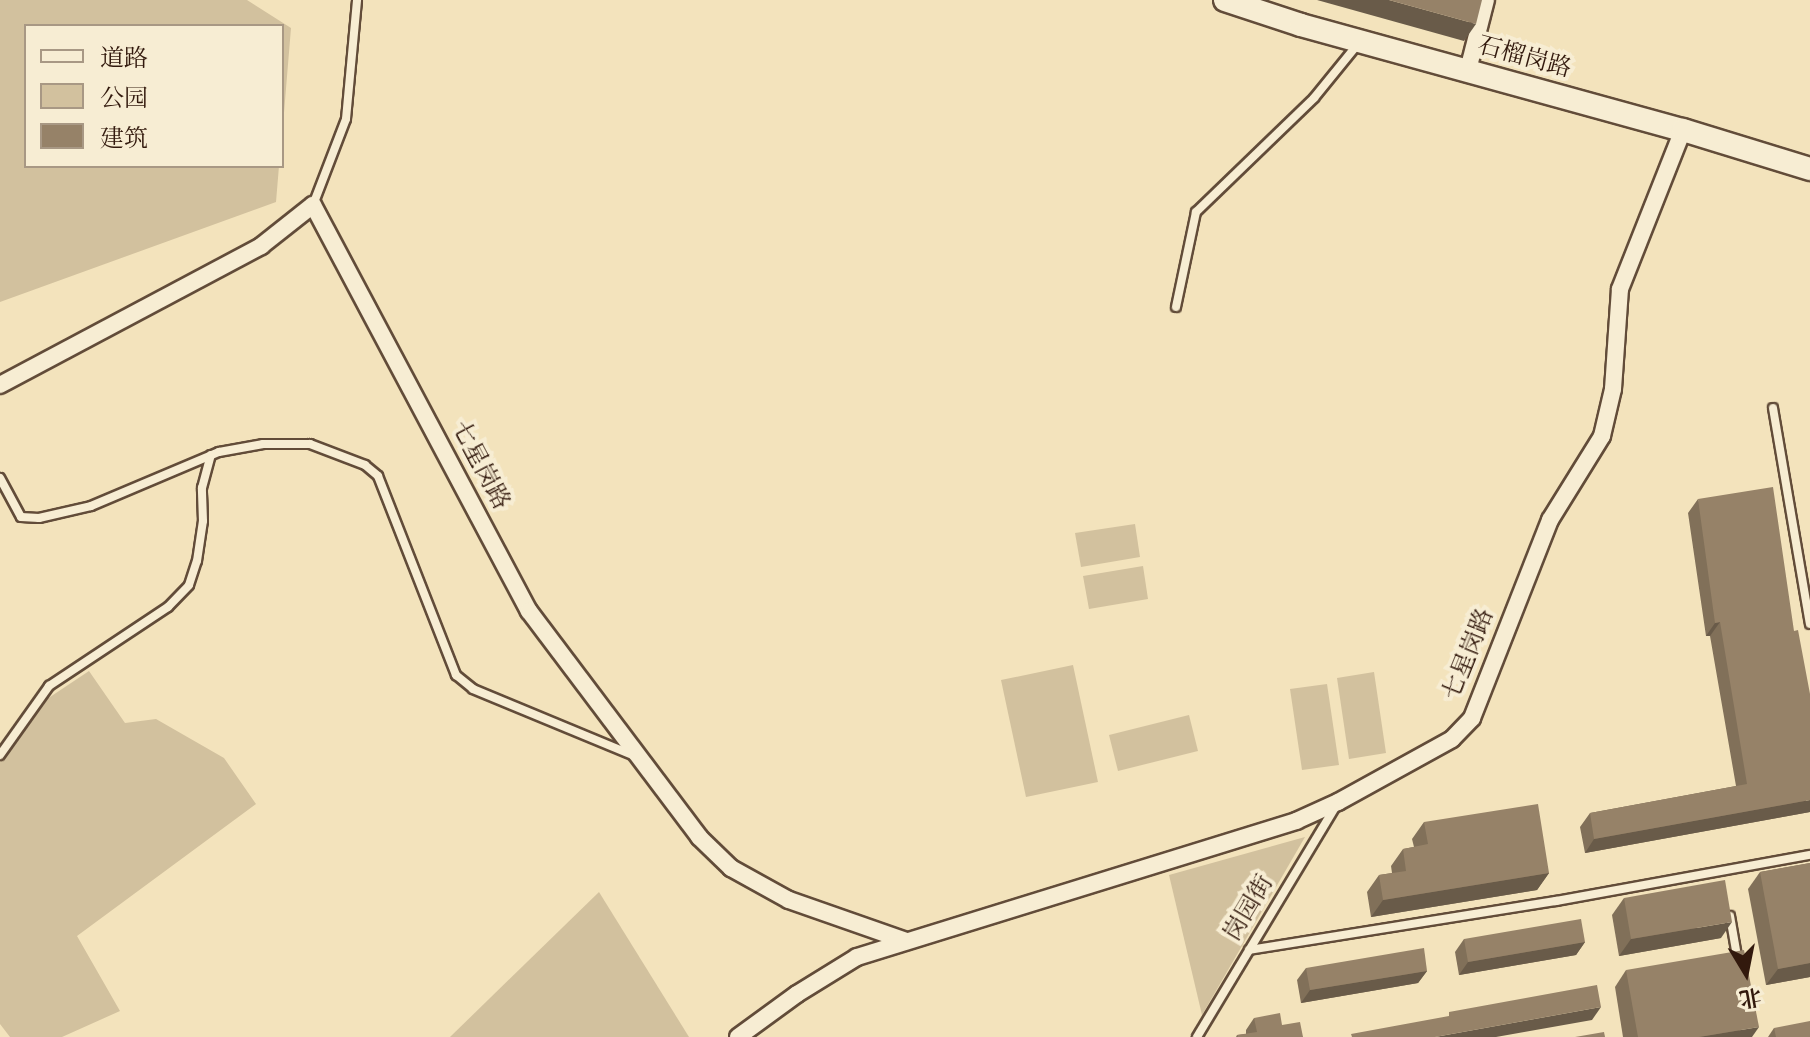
<!DOCTYPE html>
<html>
<head>
<meta charset="utf-8">
<style>
	body { margin:0 }
	#map { position:relative; width:1810px; height:1037px; overflow:hidden; background:#f3e3bc; font-family:"Old Standard TT","Noto Serif SC",serif }
	div>[style] { position:absolute }
	[style*='--x'] { left:calc(var(--x)*1px); top:calc(var(--y)*1px); width:calc(var(--w)*1px); rotate:calc(var(--a)*1deg) }
	.green>* { inset:0; background:#d2c19e }
	.roads { filter:drop-shadow(2px 0 #624c39) drop-shadow(-2px 0 #624c39) drop-shadow(0 2px #624c39) drop-shadow(0 -2px #624c39) }
	.lane>* { height:8px; margin:-4px; padding:0 4px; transform-origin:4px; border-radius:4px; background:#f7edd3 }
	.street>* { height:16px; margin:-8px; padding:0 8px; transform-origin:8px; border-radius:8px; background:#f7edd3 }
	.secondary>* { height:22px; margin:-11px; padding:0 11px; transform-origin:11px; border-radius:11px; background:#f7edd3 }
	.wall>* { inset:0; background:#817059 }
	.shaded-wall>* { inset:0; background:#695b49 }
	.building>* { inset:0; background:#968268 }
	span { translate:-50% -50%; white-space:nowrap; text-align:center; line-height:1.15; -webkit-text-stroke:8px #f7edd3; paint-order:stroke }
	.street-label { font-size:24px; color:#32190d }
	.legend { position:absolute; left:24px; top:24px; width:260px; height:144px; box-sizing:border-box; background:#f7edd3; border:2px solid #a89884; margin:0; padding:10px 14px; list-style:none; font-size:24px; color:#32190d }
	.legend li { display:flex; align-items:center; gap:16px; height:40px }
	.legend b { width:40px; border:2px solid #a89884 }
	.north { position:absolute; left:1706px; top:933px; width:80px; height:80px; -webkit-text-stroke:6px #f7edd3; paint-order:stroke; rotate:170deg; font-size:22px; font-weight:700; line-height:32px; text-align:center; color:#32190d }
	.north::after { content:''; display:block; margin:auto; width:28px; height:36px; background:#32190d; clip-path:polygon(50% 0,100% 100%,50% 72%,0 100%) }
</style>
</head>
<body>
<div id="map">
	<div class="green">
		<i style="clip-path:polygon(0 0,247px 0,291px 28px,282px 137px,282px 26px,26px 26px,26px 166px,279px 166px,276px 202px,0 302px)"></i>
		<i style="clip-path:polygon(1135px 524px,1140px 557px,1081px 567px,1075px 533px)"></i>
		<i style="clip-path:polygon(1143px 566px,1148px 599px,1089px 609px,1083px 576px)"></i>
		<i style="clip-path:polygon(1073px 665px,1098px 782px,1026px 797px,1001px 680px)"></i>
		<i style="clip-path:polygon(89px 671px,125px 723px,156px 719px,224px 758px,256px 804px,77px 936px,120px 1011px,62px 1037px,10px 1037px,0 1024px,0 756px,47px 699px)"></i>
		<i style="clip-path:polygon(1374px 672px,1386px 753px,1349px 759px,1337px 678px)"></i>
		<i style="clip-path:polygon(1327px 684px,1339px 765px,1302px 770px,1290px 689px)"></i>
		<i style="clip-path:polygon(1189px 715px,1198px 751px,1118px 771px,1109px 735px)"></i>
		<i style="clip-path:polygon(1305px 837px,1202px 1015px,1169px 875px)"></i>
		<i style="clip-path:polygon(599px 892px,689px 1037px,450px 1037px)"></i>
	</div>
	<div class="roads">
		<div class="lane">
			<i style="--x:313;--y:205;--w:92;--a:-69"></i>
			<i style="--x:346;--y:119;--w:120;--a:-84.7"></i>
			<i style="--x:1176;--y:307;--w:97;--a:-78.1"></i>
			<i style="--x:1196;--y:212;--w:164;--a:-44"></i>
			<i style="--x:1314;--y:98;--w:68;--a:-50.9"></i>
			<i style="--x:1773;--y:408;--w:219;--a:80.3"></i>
			<i style="--x:0;--y:478;--w:44;--a:61.7"></i>
			<i style="--x:21;--y:517;--w:18;--a:3"></i>
			<i style="--x:39;--y:518;--w:53;--a:-13"></i>
			<i style="--x:91;--y:506;--w:139;--a:-22.9"></i>
			<i style="--x:219;--y:452;--w:45;--a:-10.3"></i>
			<i style="--x:263;--y:444;--w:47;--a:0"></i>
			<i style="--x:310;--y:444;--w:59;--a:20.9"></i>
			<i style="--x:365;--y:465;--w:17;--a:40"></i>
			<i style="--x:378;--y:476;--w:214;--a:68.6"></i>
			<i style="--x:456;--y:675;--w:22;--a:39"></i>
			<i style="--x:473;--y:689;--w:172;--a:22.5"></i>
			<i style="--x:0;--y:755;--w:85;--a:-54.6"></i>
			<i style="--x:49;--y:686;--w:143;--a:-33.6"></i>
			<i style="--x:168;--y:607;--w:30;--a:-46"></i>
			<i style="--x:189;--y:585;--w:25;--a:-72"></i>
			<i style="--x:197;--y:561;--w:40;--a:-81.5"></i>
			<i style="--x:203;--y:521;--w:33;--a:-92"></i>
			<i style="--x:202;--y:488;--w:34;--a:-75"></i>
			<i style="--x:1730;--y:916;--w:47;--a:80.1"></i>
			<i style="--x:1249;--y:950;--w:311;--a:-9.1"></i>
			<i style="--x:1556;--y:901;--w:258;--a:-10.3"></i>
			<i style="--x:1197;--y:1037;--w:270;--a:-59"></i>
		</div>
		<div class="street">
			<i style="--x:1468;--y:70;--w:72;--a:-75.6"></i>
			<i style="--x:0;--y:385;--w:296;--a:-28"></i>
			<i style="--x:261;--y:246;--w:66;--a:-38.3"></i>
			<i style="--x:313;--y:205;--w:460;--a:62"></i>
			<i style="--x:529;--y:611;--w:283;--a:53"></i>
			<i style="--x:699;--y:837;--w:45;--a:44.1"></i>
			<i style="--x:731;--y:868;--w:66;--a:28.9"></i>
			<i style="--x:789;--y:900;--w:124;--a:19.3"></i>
			<i style="--x:738;--y:1037;--w:73;--a:-36.1"></i>
			<i style="--x:797;--y:994;--w:70;--a:-31.7"></i>
			<i style="--x:857;--y:957;--w:460;--a:-17.2"></i>
			<i style="--x:1296;--y:821;--w:46;--a:-24.3"></i>
			<i style="--x:1338;--y:802;--w:130;--a:-28.9"></i>
			<i style="--x:1452;--y:739;--w:29;--a:-46"></i>
			<i style="--x:1472;--y:718;--w:213;--a:-68.5"></i>
			<i style="--x:1550;--y:520;--w:99;--a:-58.2"></i>
			<i style="--x:1602;--y:436;--w:48;--a:-76.8"></i>
			<i style="--x:1613;--y:389;--w:100;--a:-86"></i>
			<i style="--x:1620;--y:289;--w:171;--a:-68.4"></i>
		</div>
		<div class="secondary">
			<i style="--x:1225;--y:0;--w:80;--a:18.2"></i>
			<i style="--x:1301;--y:25;--w:396;--a:15.4"></i>
			<i style="--x:1683;--y:130;--w:133;--a:17.1"></i>
		</div>
	</div>
	<div class="wall">
		<i style="clip-path:polygon(1698px 499px,1810px 812px,1585px 853px,1580px 827px,1590px 813px,1736px 786px,1710px 636px,1706px 636px,1688px 513px)"></i>
		<i style="clip-path:polygon(1424px 822px,1549px 873px,1537px 890px,1371px 917px,1367px 892px,1379px 875px,1392px 873px,1391px 866px,1403px 849px,1414px 847px,1412px 839px)"></i>
		<i style="clip-path:polygon(1810px 863px,1810px 977px,1766px 985px,1748px 889px,1760px 872px)"></i>
		<i style="clip-path:polygon(1624px 898px,1721px 938px,1619px 956px,1612px 915px)"></i>
		<i style="clip-path:polygon(1464px 939px,1585px 942px,1576px 955px,1459px 975px,1455px 952px)"></i>
		<i style="clip-path:polygon(1306px 968px,1427px 971px,1418px 983px,1301px 1003px,1297px 980px)"></i>
		<i style="clip-path:polygon(1626px 970px,1752px 1037px,1623px 1037px,1615px 987px)"></i>
		<i style="clip-path:polygon(1254px 1018px,1282px 1025px,1303px 1037px,1236px 1037px,1237px 1035px,1246px 1034px,1246px 1030px)"></i>
		<i style="clip-path:polygon(1774px 1028px,1810px 1037px,1768px 1037px)"></i>
	</div>
	<div class="shaded-wall">
		<i style="clip-path:polygon(1317px 0,1389px 0,1476px 24px,1464px 41px)"></i>
		<i style="clip-path:polygon(1720px 622px,1710px 636px,1706px 636px,1715px 623px)"></i>
		<i style="clip-path:polygon(1810px 800px,1810px 812px,1585px 853px,1594px 839px)"></i>
		<i style="clip-path:polygon(1549px 873px,1537px 890px,1371px 917px,1383px 900px)"></i>
		<i style="clip-path:polygon(1732px 922px,1721px 938px,1619px 956px,1631px 939px)"></i>
		<i style="clip-path:polygon(1585px 942px,1576px 955px,1459px 975px,1468px 962px)"></i>
		<i style="clip-path:polygon(1810px 963px,1810px 977px,1766px 985px,1778px 969px)"></i>
		<i style="clip-path:polygon(1427px 971px,1418px 983px,1301px 1003px,1310px 990px)"></i>
		<i style="clip-path:polygon(1601px 1007px,1592px 1020px,1496px 1037px,1435px 1037px)"></i>
		<i style="clip-path:polygon(1759px 1027px,1752px 1037px,1699px 1037px)"></i>
	</div>
	<div class="building">
		<i style="clip-path:polygon(1389px 0,1482px 0,1476px 24px)"></i>
		<i style="clip-path:polygon(1773px 487px,1794px 631px,1798px 630px,1810px 694px,1810px 800px,1594px 839px,1590px 813px,1747px 784px,1720px 622px,1715px 623px,1698px 499px)"></i>
		<i style="clip-path:polygon(1538px 804px,1549px 873px,1383px 900px,1379px 875px,1406px 871px,1403px 849px,1428px 844px,1424px 822px)"></i>
		<i style="clip-path:polygon(1810px 863px,1810px 963px,1778px 969px,1760px 872px)"></i>
		<i style="clip-path:polygon(1725px 880px,1732px 922px,1631px 939px,1624px 898px)"></i>
		<i style="clip-path:polygon(1581px 919px,1585px 942px,1468px 962px,1464px 939px)"></i>
		<i style="clip-path:polygon(1424px 948px,1427px 971px,1310px 990px,1306px 968px)"></i>
		<i style="clip-path:polygon(1744px 950px,1759px 1027px,1699px 1037px,1638px 1037px,1626px 970px)"></i>
		<i style="clip-path:polygon(1597px 985px,1601px 1007px,1435px 1037px,1352px 1037px,1351px 1034px,1449px 1016px,1449px 1012px)"></i>
		<i style="clip-path:polygon(1280px 1013px,1282px 1025px,1300px 1022px,1303px 1037px,1238px 1037px,1237px 1035px,1257px 1032px,1254px 1018px)"></i>
		<i style="clip-path:polygon(1810px 1021px,1810px 1037px,1776px 1037px,1774px 1028px)"></i>
		<i style="clip-path:polygon(1604px 1032px,1605px 1037px,1575px 1037px)"></i>
	</div>
	<div class="street-label">
		<span style="left:1524px;top:59px;rotate:15deg">石榴岗路</span>
		<span style="left:479px;top:466px;rotate:62deg">七星岗路</span>
		<span style="left:1470px;top:655px;rotate:-68deg">七星岗路</span>
		<span style="left:1250px;top:909px;rotate:-59deg">岗园街</span>
	</div>
	<ul class="legend">
	<li><b style="height:10px;background:#f7edd3"></b>道路</li>
	<li><b style="height:22px;background:#d2c19e"></b>公园</li>
	<li><b style="height:22px;background:#968268"></b>建筑</li>
	</ul>
	<div class="north">北</div>
</div>
</body>
</html>
